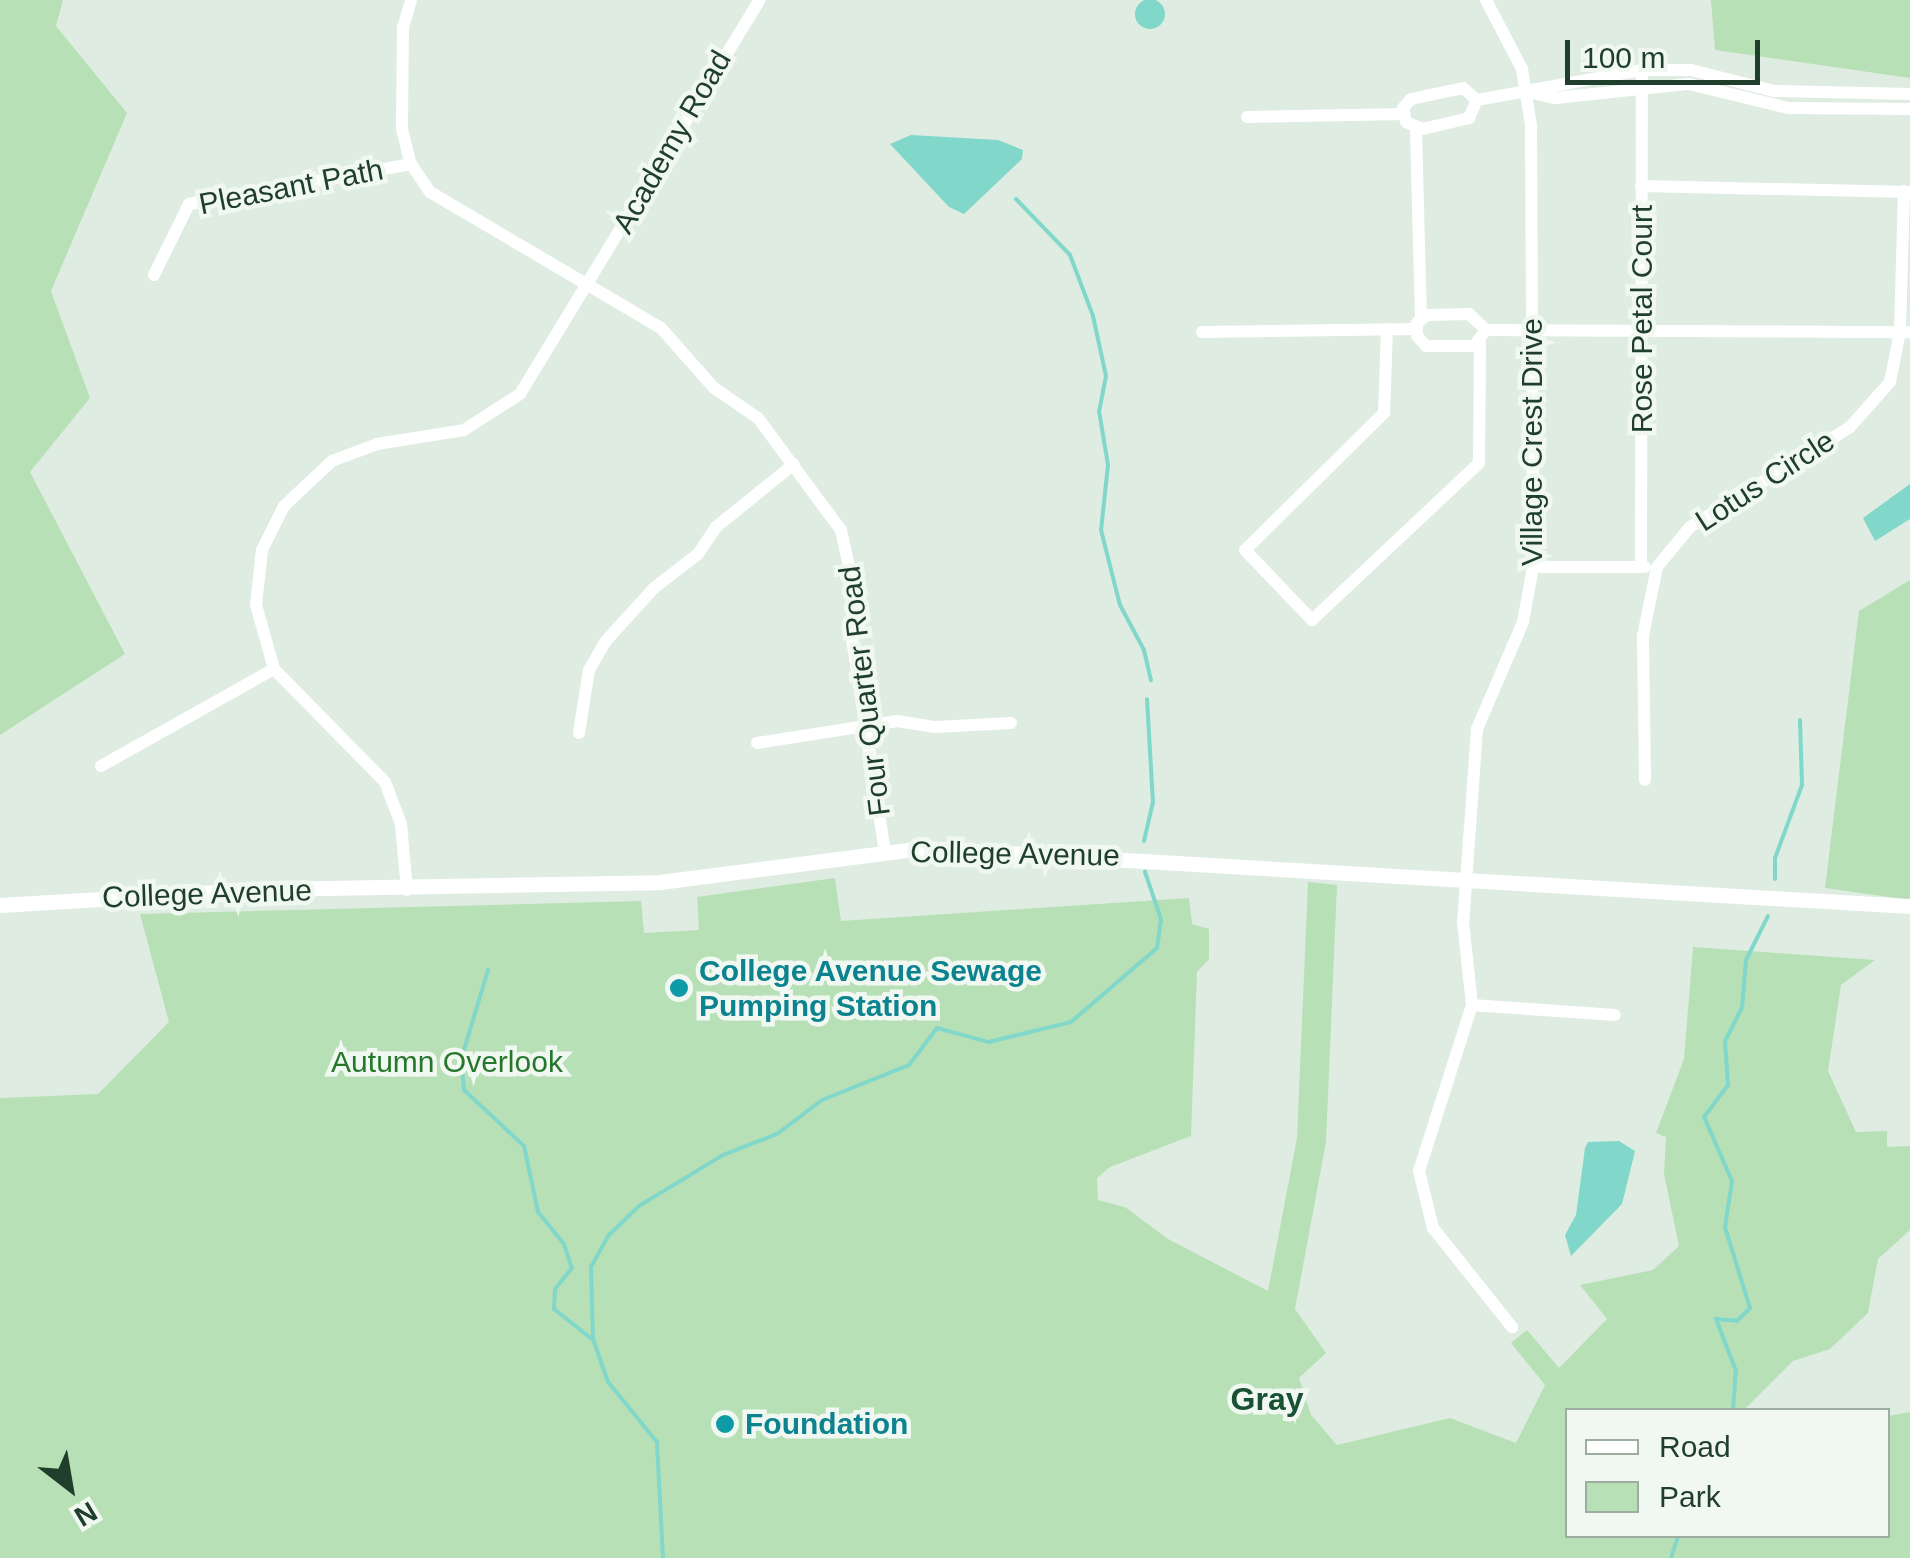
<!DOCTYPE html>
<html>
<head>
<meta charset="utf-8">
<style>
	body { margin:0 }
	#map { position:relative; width:1910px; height:1558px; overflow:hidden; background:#dfece2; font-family:Arial,sans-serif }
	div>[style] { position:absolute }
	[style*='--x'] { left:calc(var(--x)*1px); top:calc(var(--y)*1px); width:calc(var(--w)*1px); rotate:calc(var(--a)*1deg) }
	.green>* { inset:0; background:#b8e0b6 }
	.water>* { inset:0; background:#81d7c9 }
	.round { border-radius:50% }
	.stream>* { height:4px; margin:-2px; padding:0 2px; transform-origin:2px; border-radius:2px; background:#81d7c9 }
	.minor>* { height:12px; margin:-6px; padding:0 6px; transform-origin:6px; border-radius:6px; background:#fff }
	.tertiary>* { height:15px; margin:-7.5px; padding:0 7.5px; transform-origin:7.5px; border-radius:7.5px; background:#fff }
	.dots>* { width:28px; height:28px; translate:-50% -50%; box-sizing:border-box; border:5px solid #f0f8f1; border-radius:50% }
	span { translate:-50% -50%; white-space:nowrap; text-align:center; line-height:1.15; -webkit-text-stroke:9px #f0f8f1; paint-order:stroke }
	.street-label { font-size:30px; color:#1f3e2b }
	.culture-label { font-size:30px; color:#0d838f; font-weight:700 }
	.left { translate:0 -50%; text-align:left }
	.park-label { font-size:30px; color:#25782b }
	.neighbourhood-label { font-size:32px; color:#195232; font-weight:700 }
	.legend { position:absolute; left:1565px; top:1408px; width:325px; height:130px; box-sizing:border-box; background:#f0f8f1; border:2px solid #9caea2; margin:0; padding:12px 18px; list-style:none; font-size:30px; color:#1f3e2b }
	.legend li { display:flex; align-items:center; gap:20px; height:50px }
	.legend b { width:50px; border:2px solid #9caea2 }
	.north { position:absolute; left:20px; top:1438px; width:100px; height:100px; -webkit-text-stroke:8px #f0f8f1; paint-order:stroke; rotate:149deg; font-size:28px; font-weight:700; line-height:40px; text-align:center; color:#1f3e2b }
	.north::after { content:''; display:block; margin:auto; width:35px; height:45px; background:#1f3e2b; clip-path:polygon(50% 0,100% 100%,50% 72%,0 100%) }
	.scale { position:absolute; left:1565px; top:40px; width:195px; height:45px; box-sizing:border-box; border:5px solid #1f3e2b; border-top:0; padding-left:12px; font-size:30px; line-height:35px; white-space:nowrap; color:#1f3e2b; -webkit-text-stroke:8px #f0f8f1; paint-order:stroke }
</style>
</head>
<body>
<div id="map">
	<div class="green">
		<i style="clip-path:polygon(0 0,63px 0,56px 26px,127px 113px,51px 291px,90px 398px,30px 472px,125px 654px,0 735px)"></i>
		<i style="clip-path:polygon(1711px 0,1910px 0,1910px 78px,1715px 50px)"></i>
		<i style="clip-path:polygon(1910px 580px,1910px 900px,1825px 888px,1859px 611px)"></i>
		<i style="clip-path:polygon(835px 878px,841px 921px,1189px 898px,1192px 924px,1209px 929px,1209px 959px,1197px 972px,1191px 1136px,1110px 1167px,1097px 1178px,1098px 1200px,1125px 1207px,1168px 1239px,1268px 1291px,1297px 1138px,1308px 882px,1337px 885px,1326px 1142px,1295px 1309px,1326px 1353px,1299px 1378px,1311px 1415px,1337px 1445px,1450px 1418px,1516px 1443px,1545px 1385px,1511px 1343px,1527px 1330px,1559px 1368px,1607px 1319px,1580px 1285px,1653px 1270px,1679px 1246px,1664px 1174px,1666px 1137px,1656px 1133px,1684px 1059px,1693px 947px,1875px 960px,1841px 985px,1828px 1071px,1856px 1132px,1887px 1131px,1887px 1147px,1910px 1146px,1910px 1230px,1878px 1259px,1868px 1313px,1830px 1349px,1793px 1361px,1744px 1410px,1568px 1410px,1568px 1536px,1888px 1536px,1888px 1416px,1910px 1412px,1910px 1558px,0 1558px,0 1098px,98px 1094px,169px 1022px,140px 914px,641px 901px,644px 933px,699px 930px,697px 897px)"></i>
	</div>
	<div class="water">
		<i class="round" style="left:1135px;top:-1px;width:30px;height:30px"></i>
		<i style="clip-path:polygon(911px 135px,998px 140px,1023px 150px,1022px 159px,964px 214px,949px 207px,890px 144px)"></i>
		<i style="clip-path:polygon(1910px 484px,1910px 519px,1875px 541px,1863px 518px)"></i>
		<i style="clip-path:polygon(1619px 1141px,1635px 1151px,1622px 1204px,1571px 1256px,1565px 1235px,1576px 1215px,1585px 1148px,1588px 1142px)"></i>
	</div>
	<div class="stream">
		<i style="--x:1016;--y:199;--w:78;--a:46"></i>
		<i style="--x:1070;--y:255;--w:65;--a:69.3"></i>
		<i style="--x:1093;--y:316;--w:61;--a:77.8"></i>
		<i style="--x:1106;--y:376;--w:36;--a:101"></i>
		<i style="--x:1099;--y:411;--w:55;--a:80.5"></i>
		<i style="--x:1108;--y:465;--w:65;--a:96.1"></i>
		<i style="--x:1101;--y:530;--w:77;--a:75.8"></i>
		<i style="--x:1120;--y:605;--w:51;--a:61.9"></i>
		<i style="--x:1144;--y:650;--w:31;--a:77"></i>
		<i style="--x:1144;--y:841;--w:39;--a:-77"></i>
		<i style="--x:1153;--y:803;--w:104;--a:-93.3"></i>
		<i style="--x:1775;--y:879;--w:21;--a:-90"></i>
		<i style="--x:1775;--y:858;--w:78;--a:-69.7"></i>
		<i style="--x:1802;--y:785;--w:65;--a:-91.8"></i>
		<i style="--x:488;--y:970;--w:94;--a:106.7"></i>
		<i style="--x:461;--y:1060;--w:30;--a:84"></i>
		<i style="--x:464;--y:1090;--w:82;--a:43"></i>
		<i style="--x:524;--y:1146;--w:67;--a:78"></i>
		<i style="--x:538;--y:1212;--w:41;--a:50.9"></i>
		<i style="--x:564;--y:1244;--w:25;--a:72"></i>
		<i style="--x:572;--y:1268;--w:27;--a:129"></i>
		<i style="--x:555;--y:1289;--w:20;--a:93"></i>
		<i style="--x:554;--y:1309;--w:48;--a:38.3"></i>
		<i style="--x:1733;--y:1410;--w:39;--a:-86"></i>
		<i style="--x:1736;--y:1371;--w:56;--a:-111"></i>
		<i style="--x:1716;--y:1319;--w:21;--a:5"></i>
		<i style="--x:1737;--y:1321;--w:18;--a:-45"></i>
		<i style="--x:1750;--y:1308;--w:85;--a:-107.2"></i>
		<i style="--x:1725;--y:1227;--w:47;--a:-81.3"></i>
		<i style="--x:1732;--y:1181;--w:70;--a:-113.6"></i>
		<i style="--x:1704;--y:1117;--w:40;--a:-53"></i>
		<i style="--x:1728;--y:1085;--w:44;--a:-93.9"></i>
		<i style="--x:1725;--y:1041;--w:37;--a:-63"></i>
		<i style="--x:1742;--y:1008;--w:48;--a:-85.2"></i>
		<i style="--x:1746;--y:960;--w:49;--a:-63.4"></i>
		<i style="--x:663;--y:1558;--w:116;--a:-93"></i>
		<i style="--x:657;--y:1442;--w:77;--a:-129.2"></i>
		<i style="--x:608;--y:1382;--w:46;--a:-109.2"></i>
		<i style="--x:593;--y:1339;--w:72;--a:-91.6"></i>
		<i style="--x:591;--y:1267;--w:37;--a:-61"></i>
		<i style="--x:609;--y:1235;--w:42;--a:-44"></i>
		<i style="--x:639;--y:1206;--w:98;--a:-31.3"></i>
		<i style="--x:723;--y:1155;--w:58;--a:-21.3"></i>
		<i style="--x:777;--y:1134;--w:56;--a:-37.1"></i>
		<i style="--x:822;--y:1100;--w:94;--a:-21.9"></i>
		<i style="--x:909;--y:1065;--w:46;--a:-52.9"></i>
		<i style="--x:937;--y:1028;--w:54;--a:15.1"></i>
		<i style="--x:989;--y:1042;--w:84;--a:-13.7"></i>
		<i style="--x:1071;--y:1022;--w:113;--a:-40.7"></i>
		<i style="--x:1157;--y:948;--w:29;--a:-82"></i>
		<i style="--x:1161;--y:919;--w:50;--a:-108.8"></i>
		<i style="--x:1671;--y:1558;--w:23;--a:-72"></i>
	</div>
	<div class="minor">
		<i style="--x:411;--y:0;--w:29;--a:106"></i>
		<i style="--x:403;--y:28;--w:101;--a:90.6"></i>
		<i style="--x:402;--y:129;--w:36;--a:76"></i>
		<i style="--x:411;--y:164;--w:34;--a:56"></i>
		<i style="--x:430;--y:192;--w:268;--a:30.5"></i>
		<i style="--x:661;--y:328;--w:80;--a:48.5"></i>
		<i style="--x:714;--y:388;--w:53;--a:34.3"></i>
		<i style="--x:758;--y:418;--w:139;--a:53.5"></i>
		<i style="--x:841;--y:530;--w:75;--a:77.6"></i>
		<i style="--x:857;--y:603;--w:36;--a:98"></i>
		<i style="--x:852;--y:639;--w:216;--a:81.2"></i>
		<i style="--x:1486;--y:0;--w:78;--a:62.4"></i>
		<i style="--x:1522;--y:69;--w:57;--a:80.9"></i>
		<i style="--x:1531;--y:125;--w:442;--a:89.7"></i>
		<i style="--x:1533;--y:567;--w:56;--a:100.3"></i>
		<i style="--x:1523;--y:622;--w:116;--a:113.3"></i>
		<i style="--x:1477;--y:729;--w:194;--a:94.1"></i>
		<i style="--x:1463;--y:922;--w:83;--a:83.8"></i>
		<i style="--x:1472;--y:1005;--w:174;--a:107.7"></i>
		<i style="--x:1419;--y:1171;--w:59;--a:76.2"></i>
		<i style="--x:1433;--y:1228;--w:127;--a:51.4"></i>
		<i style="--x:1463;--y:88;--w:18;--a:41"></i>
		<i style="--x:1477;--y:100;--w:20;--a:114"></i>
		<i style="--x:1469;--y:118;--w:47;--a:166.6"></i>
		<i style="--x:1423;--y:129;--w:18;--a:-158"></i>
		<i style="--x:1406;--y:122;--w:14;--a:-102"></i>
		<i style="--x:1403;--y:108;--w:12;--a:-48"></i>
		<i style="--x:1411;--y:99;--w:53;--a:-11.9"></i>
		<i style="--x:1529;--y:92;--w:27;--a:13"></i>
		<i style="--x:1555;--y:98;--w:135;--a:-6"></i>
		<i style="--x:1689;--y:84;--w:102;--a:13.6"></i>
		<i style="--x:1788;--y:108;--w:122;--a:0.5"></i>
		<i style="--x:1477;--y:100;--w:168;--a:-10.3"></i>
		<i style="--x:1642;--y:70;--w:49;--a:0"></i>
		<i style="--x:1691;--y:70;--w:86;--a:14.2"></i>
		<i style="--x:1774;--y:91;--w:136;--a:1.3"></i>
		<i style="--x:1247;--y:117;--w:157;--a:-1.1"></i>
		<i style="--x:1416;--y:129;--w:189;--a:88.5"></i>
		<i style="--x:1641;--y:186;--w:269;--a:1.3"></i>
		<i style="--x:154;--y:275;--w:79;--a:-63.8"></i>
		<i style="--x:189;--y:204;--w:226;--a:-10.2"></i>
		<i style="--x:1469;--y:314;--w:23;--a:43"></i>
		<i style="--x:1486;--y:330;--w:20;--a:127"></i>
		<i style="--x:1474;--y:346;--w:48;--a:180"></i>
		<i style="--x:1426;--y:346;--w:13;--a:-132"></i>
		<i style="--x:1417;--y:336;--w:13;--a:-90"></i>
		<i style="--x:1417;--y:323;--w:13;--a:-39"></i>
		<i style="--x:1427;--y:315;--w:42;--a:-1.4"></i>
		<i style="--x:1387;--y:329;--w:84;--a:92"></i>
		<i style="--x:1384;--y:413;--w:195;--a:135.4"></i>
		<i style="--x:1245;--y:550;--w:97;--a:46.3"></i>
		<i style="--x:1312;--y:620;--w:229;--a:-43.2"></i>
		<i style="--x:1479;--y:463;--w:120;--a:-89.5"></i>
		<i style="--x:1486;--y:330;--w:424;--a:0.3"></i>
		<i style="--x:1202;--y:332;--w:214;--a:-0.8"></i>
		<i style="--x:1533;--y:567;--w:112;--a:0"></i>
		<i style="--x:1641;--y:567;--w:497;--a:-89.9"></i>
		<i style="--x:579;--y:733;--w:64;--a:-81"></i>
		<i style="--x:589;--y:670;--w:32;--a:-60"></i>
		<i style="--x:605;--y:642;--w:73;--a:-47.8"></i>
		<i style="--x:654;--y:588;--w:56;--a:-37.7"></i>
		<i style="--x:698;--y:554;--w:32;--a:-56"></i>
		<i style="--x:716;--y:527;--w:100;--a:-38.9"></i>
		<i style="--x:757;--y:743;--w:142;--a:-8.9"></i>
		<i style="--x:897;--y:721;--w:39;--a:9"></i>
		<i style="--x:936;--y:727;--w:75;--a:-3.1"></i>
		<i style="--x:101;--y:766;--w:198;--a:-29.3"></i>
		<i style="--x:1645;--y:780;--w:144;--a:-90.8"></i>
		<i style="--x:1643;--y:636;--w:70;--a:-78.5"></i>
		<i style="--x:1657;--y:567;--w:52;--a:-50.5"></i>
		<i style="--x:1690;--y:527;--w:189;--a:-32"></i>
		<i style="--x:1850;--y:427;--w:60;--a:-48.4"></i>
		<i style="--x:1890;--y:382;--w:51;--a:-78.7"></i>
		<i style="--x:1900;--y:332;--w:141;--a:-88.4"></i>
		<i style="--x:407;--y:890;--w:66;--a:-95.2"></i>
		<i style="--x:401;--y:824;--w:45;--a:-110.9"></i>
		<i style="--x:385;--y:782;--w:158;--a:-134.5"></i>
		<i style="--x:274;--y:669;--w:66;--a:-105.7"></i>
		<i style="--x:256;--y:605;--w:55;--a:-83.8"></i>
		<i style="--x:262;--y:550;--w:49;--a:-63.4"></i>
		<i style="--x:284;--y:506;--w:66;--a:-43.2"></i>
		<i style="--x:332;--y:461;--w:48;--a:-20.7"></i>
		<i style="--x:377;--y:444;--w:88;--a:-9.1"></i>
		<i style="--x:464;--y:430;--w:67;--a:-32.7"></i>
		<i style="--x:520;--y:394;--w:461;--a:-58.7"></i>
		<i style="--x:1472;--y:1005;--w:143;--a:4"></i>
	</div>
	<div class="tertiary">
		<i style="--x:0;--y:905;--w:268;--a:-3.4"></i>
		<i style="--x:268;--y:889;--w:392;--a:-1"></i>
		<i style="--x:660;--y:882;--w:263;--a:-7.4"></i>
		<i style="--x:921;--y:848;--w:991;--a:3.36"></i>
	</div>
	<div class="dots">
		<i style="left:679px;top:988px;background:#0f9aa8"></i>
		<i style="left:725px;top:1424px;background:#0f9aa8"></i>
	</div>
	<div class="street-label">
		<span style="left:672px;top:142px;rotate:-60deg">Academy Road</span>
		<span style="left:291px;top:187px;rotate:-11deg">Pleasant Path</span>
		<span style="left:1642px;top:319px;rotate:-90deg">Rose Petal Court</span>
		<span style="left:1532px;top:442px;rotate:-90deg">Village Crest Drive</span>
		<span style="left:1765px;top:481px;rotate:-33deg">Lotus Circle</span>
		<span style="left:865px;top:691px;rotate:-97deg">Four Quarter Road</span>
		<span style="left:1015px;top:854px;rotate:1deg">College Avenue</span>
		<span style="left:207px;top:894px;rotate:-2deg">College Avenue</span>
	</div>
	<div class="culture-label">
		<span class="left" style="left:699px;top:988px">College Avenue Sewage<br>Pumping Station</span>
		<span class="left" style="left:745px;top:1424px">Foundation</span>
	</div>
	<div class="park-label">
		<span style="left:447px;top:1062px">Autumn Overlook</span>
	</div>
	<div class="neighbourhood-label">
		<span style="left:1267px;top:1399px">Gray</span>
	</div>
	<ul class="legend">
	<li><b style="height:12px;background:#fff"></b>Road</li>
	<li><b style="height:28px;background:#b8e0b6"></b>Park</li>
	</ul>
	<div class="north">N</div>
	<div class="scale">100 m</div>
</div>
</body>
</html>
